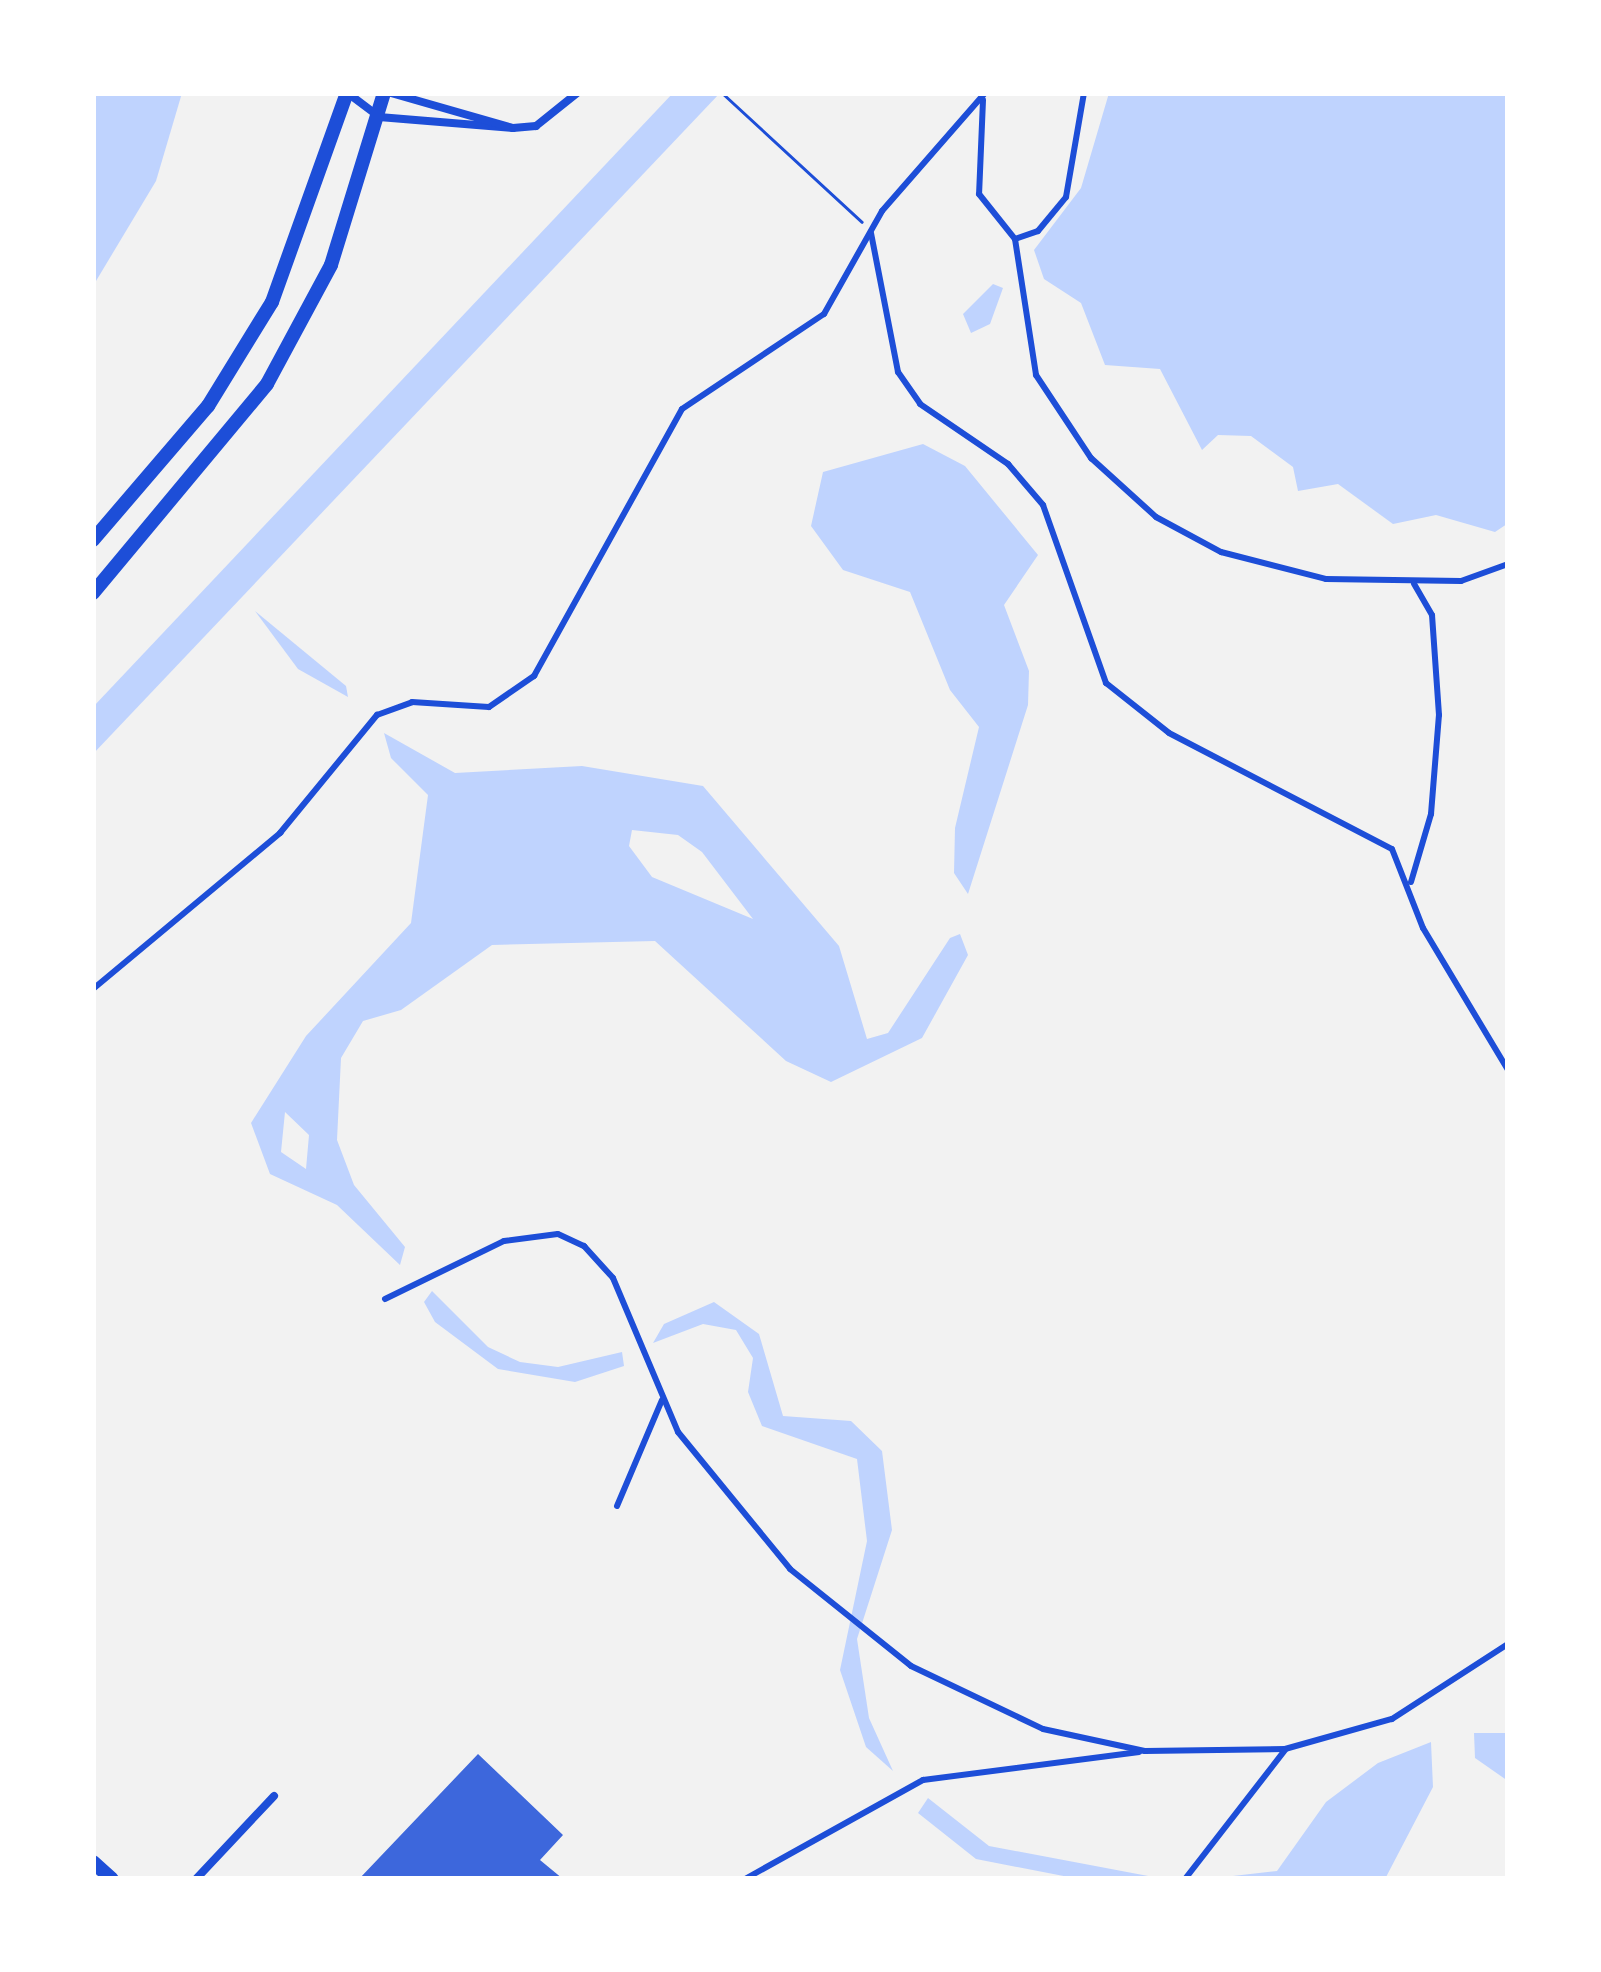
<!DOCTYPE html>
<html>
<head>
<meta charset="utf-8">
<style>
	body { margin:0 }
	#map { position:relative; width:1601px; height:1972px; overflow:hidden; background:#f2f2f2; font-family:Inter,sans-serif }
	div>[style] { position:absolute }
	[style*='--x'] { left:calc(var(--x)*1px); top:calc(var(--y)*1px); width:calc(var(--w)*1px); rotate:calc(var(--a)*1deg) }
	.water>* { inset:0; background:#bfd3fe }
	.building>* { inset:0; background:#3d67dc }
	.path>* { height:3px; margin:-1.5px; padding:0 1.5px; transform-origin:1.5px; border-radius:1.5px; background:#1d4ed8 }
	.pedestrian>* { height:6px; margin:-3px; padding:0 3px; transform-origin:3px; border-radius:3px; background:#1d4ed8 }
	.minor>* { height:8px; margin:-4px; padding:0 4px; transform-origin:4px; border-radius:4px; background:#1d4ed8 }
	.primary>* { height:14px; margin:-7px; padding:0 7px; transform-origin:7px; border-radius:7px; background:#1d4ed8 }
	.trunk>* { height:14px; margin:-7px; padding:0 7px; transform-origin:7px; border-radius:7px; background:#1d4ed8 }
	span { translate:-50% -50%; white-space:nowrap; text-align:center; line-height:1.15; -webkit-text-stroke:10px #fff; paint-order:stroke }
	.frame { position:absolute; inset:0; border:96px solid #fff; pointer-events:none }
</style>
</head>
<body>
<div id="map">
	<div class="water">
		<i style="clip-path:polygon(93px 93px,182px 93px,156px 181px,93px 286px)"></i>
		<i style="clip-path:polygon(673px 93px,720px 93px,93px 754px,93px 707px)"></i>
		<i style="clip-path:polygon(1109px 93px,1508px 93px,1507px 524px,1495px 532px,1436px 515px,1393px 524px,1338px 484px,1298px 491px,1293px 467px,1251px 436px,1218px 435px,1202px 450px,1160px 369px,1105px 365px,1081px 303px,1044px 279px,1034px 250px,1081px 188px)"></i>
		<i style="clip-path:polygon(993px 284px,1003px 288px,990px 324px,971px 333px,963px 314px)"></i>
		<i style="clip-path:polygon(923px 444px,965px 466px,1038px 555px,1004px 605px,1029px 671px,1028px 705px,968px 894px,954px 873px,955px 828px,979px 727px,950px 690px,910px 592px,843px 570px,811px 526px,823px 472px)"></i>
		<i style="clip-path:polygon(255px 611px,346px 686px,348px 697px,298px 669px)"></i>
		<i style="clip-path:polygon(evenodd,384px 733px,455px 773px,582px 766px,703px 786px,839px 946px,867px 1039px,888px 1033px,950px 938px,960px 934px,968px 955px,922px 1038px,831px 1082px,786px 1061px,655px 941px,492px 945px,401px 1010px,363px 1021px,341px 1058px,337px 1140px,354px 1185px,405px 1247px,400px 1265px,337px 1205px,270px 1174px,251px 1123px,306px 1036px,411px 923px,428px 795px,391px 758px,384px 733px,632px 830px,678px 835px,702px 852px,753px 919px,652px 877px,629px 846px,632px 830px,384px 733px,285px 1112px,309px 1135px,306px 1169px,281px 1152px,285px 1112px)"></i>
		<i style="clip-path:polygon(432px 1291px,488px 1347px,520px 1362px,558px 1367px,622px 1352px,624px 1366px,575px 1382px,498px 1369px,435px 1322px,424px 1302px)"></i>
		<i style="clip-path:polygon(714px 1302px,759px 1334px,783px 1416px,851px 1421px,882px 1451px,892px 1530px,857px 1639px,869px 1718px,893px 1771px,866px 1747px,840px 1670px,867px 1541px,857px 1459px,762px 1426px,748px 1392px,753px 1358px,736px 1330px,703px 1324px,653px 1343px,664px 1324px)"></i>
		<i style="clip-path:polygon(1474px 1733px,1508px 1733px,1508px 1781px,1475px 1758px)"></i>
		<i style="clip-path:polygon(1431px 1742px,1433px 1787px,1385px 1879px,1207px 1879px,1277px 1871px,1326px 1802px,1378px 1763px)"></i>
		<i style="clip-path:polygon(928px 1798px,989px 1846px,1164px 1879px,1079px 1879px,976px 1859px,918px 1813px)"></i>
	</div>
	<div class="building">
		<i style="clip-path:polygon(478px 1754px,563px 1835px,540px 1860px,563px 1879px,359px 1879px)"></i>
	</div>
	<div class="path">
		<i style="--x:722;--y:93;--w:190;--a:42.7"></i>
	</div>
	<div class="pedestrian">
		<i style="--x:983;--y:100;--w:94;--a:92.4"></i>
		<i style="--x:979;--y:194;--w:58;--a:51.3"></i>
		<i style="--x:1015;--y:239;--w:24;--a:-19"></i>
		<i style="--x:1038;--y:231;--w:44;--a:-50.5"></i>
		<i style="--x:1066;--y:197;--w:106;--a:-80.2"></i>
		<i style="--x:871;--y:233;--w:142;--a:79"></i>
		<i style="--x:898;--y:372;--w:39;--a:55"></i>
		<i style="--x:920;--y:404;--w:107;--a:34.3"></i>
		<i style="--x:1008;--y:464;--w:54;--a:49.5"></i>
		<i style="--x:1043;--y:505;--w:189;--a:70.5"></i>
		<i style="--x:1106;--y:683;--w:80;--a:38.4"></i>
		<i style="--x:1169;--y:733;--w:251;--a:27.5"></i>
		<i style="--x:1392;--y:849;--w:85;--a:68.6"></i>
		<i style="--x:1423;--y:928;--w:165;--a:59.1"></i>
		<i style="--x:1015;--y:239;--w:138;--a:81.2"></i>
		<i style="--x:1036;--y:375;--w:100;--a:56.5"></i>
		<i style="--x:1091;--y:458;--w:88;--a:42.2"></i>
		<i style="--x:1156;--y:517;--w:74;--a:28.3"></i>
		<i style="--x:1221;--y:552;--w:108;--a:14.4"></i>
		<i style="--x:1326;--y:579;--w:135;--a:0.8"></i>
		<i style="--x:1461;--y:581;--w:50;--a:-19.9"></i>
		<i style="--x:1411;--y:882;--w:71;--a:-73.6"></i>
		<i style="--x:1431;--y:814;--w:99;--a:-85.4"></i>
		<i style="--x:1439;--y:715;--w:100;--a:-94"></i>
		<i style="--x:1432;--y:615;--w:36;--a:-120"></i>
		<i style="--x:93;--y:989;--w:244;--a:-39.8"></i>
		<i style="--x:280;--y:833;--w:153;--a:-50.6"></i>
		<i style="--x:377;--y:715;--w:37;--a:-20"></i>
		<i style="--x:412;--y:702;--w:77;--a:3.7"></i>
		<i style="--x:489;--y:707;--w:55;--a:-34.6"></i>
		<i style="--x:534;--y:676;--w:305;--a:-61"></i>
		<i style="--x:682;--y:409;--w:171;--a:-33.8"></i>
		<i style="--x:824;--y:314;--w:118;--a:-60.6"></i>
		<i style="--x:882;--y:211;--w:157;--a:-48.9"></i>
		<i style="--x:385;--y:1299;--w:132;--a:-26"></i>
		<i style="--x:504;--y:1241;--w:54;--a:-7.4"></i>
		<i style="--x:558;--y:1234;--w:29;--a:25"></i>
		<i style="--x:584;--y:1246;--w:43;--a:47.8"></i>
		<i style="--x:613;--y:1278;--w:167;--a:67.1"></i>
		<i style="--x:678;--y:1432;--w:177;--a:50.7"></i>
		<i style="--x:790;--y:1569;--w:155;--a:38.7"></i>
		<i style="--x:911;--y:1666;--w:146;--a:25.5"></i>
		<i style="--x:1043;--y:1729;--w:104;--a:12.2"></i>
		<i style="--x:1145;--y:1751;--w:140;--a:-0.8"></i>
		<i style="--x:1285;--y:1749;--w:111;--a:-15.7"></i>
		<i style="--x:1392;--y:1719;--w:138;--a:-32.9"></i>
		<i style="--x:617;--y:1506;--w:115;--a:-67"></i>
		<i style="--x:745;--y:1879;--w:204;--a:-29.1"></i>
		<i style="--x:923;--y:1780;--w:218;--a:-7.4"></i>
		<i style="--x:1185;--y:1879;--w:163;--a:-52.2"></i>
	</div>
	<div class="minor">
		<i style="--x:349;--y:94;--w:38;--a:37"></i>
		<i style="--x:379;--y:117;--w:134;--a:4.7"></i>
		<i style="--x:513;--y:128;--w:127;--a:-164"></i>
		<i style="--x:513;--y:128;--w:23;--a:-5"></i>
		<i style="--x:536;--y:126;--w:53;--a:-38.8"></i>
		<i style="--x:196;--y:1879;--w:114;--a:-46.8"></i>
	</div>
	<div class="primary">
		<i style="--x:93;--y:540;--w:177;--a:-49.4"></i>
		<i style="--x:208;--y:406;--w:122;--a:-58.4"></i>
		<i style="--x:272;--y:302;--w:222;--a:-70.3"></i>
		<i style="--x:93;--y:593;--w:272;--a:-50.2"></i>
		<i style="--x:267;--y:384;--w:135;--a:-61.7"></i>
		<i style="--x:331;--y:265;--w:180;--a:-72.9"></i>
	</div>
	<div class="trunk">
		<i style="--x:93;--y:1862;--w:25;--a:42"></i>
	</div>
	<div class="frame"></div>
</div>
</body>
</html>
